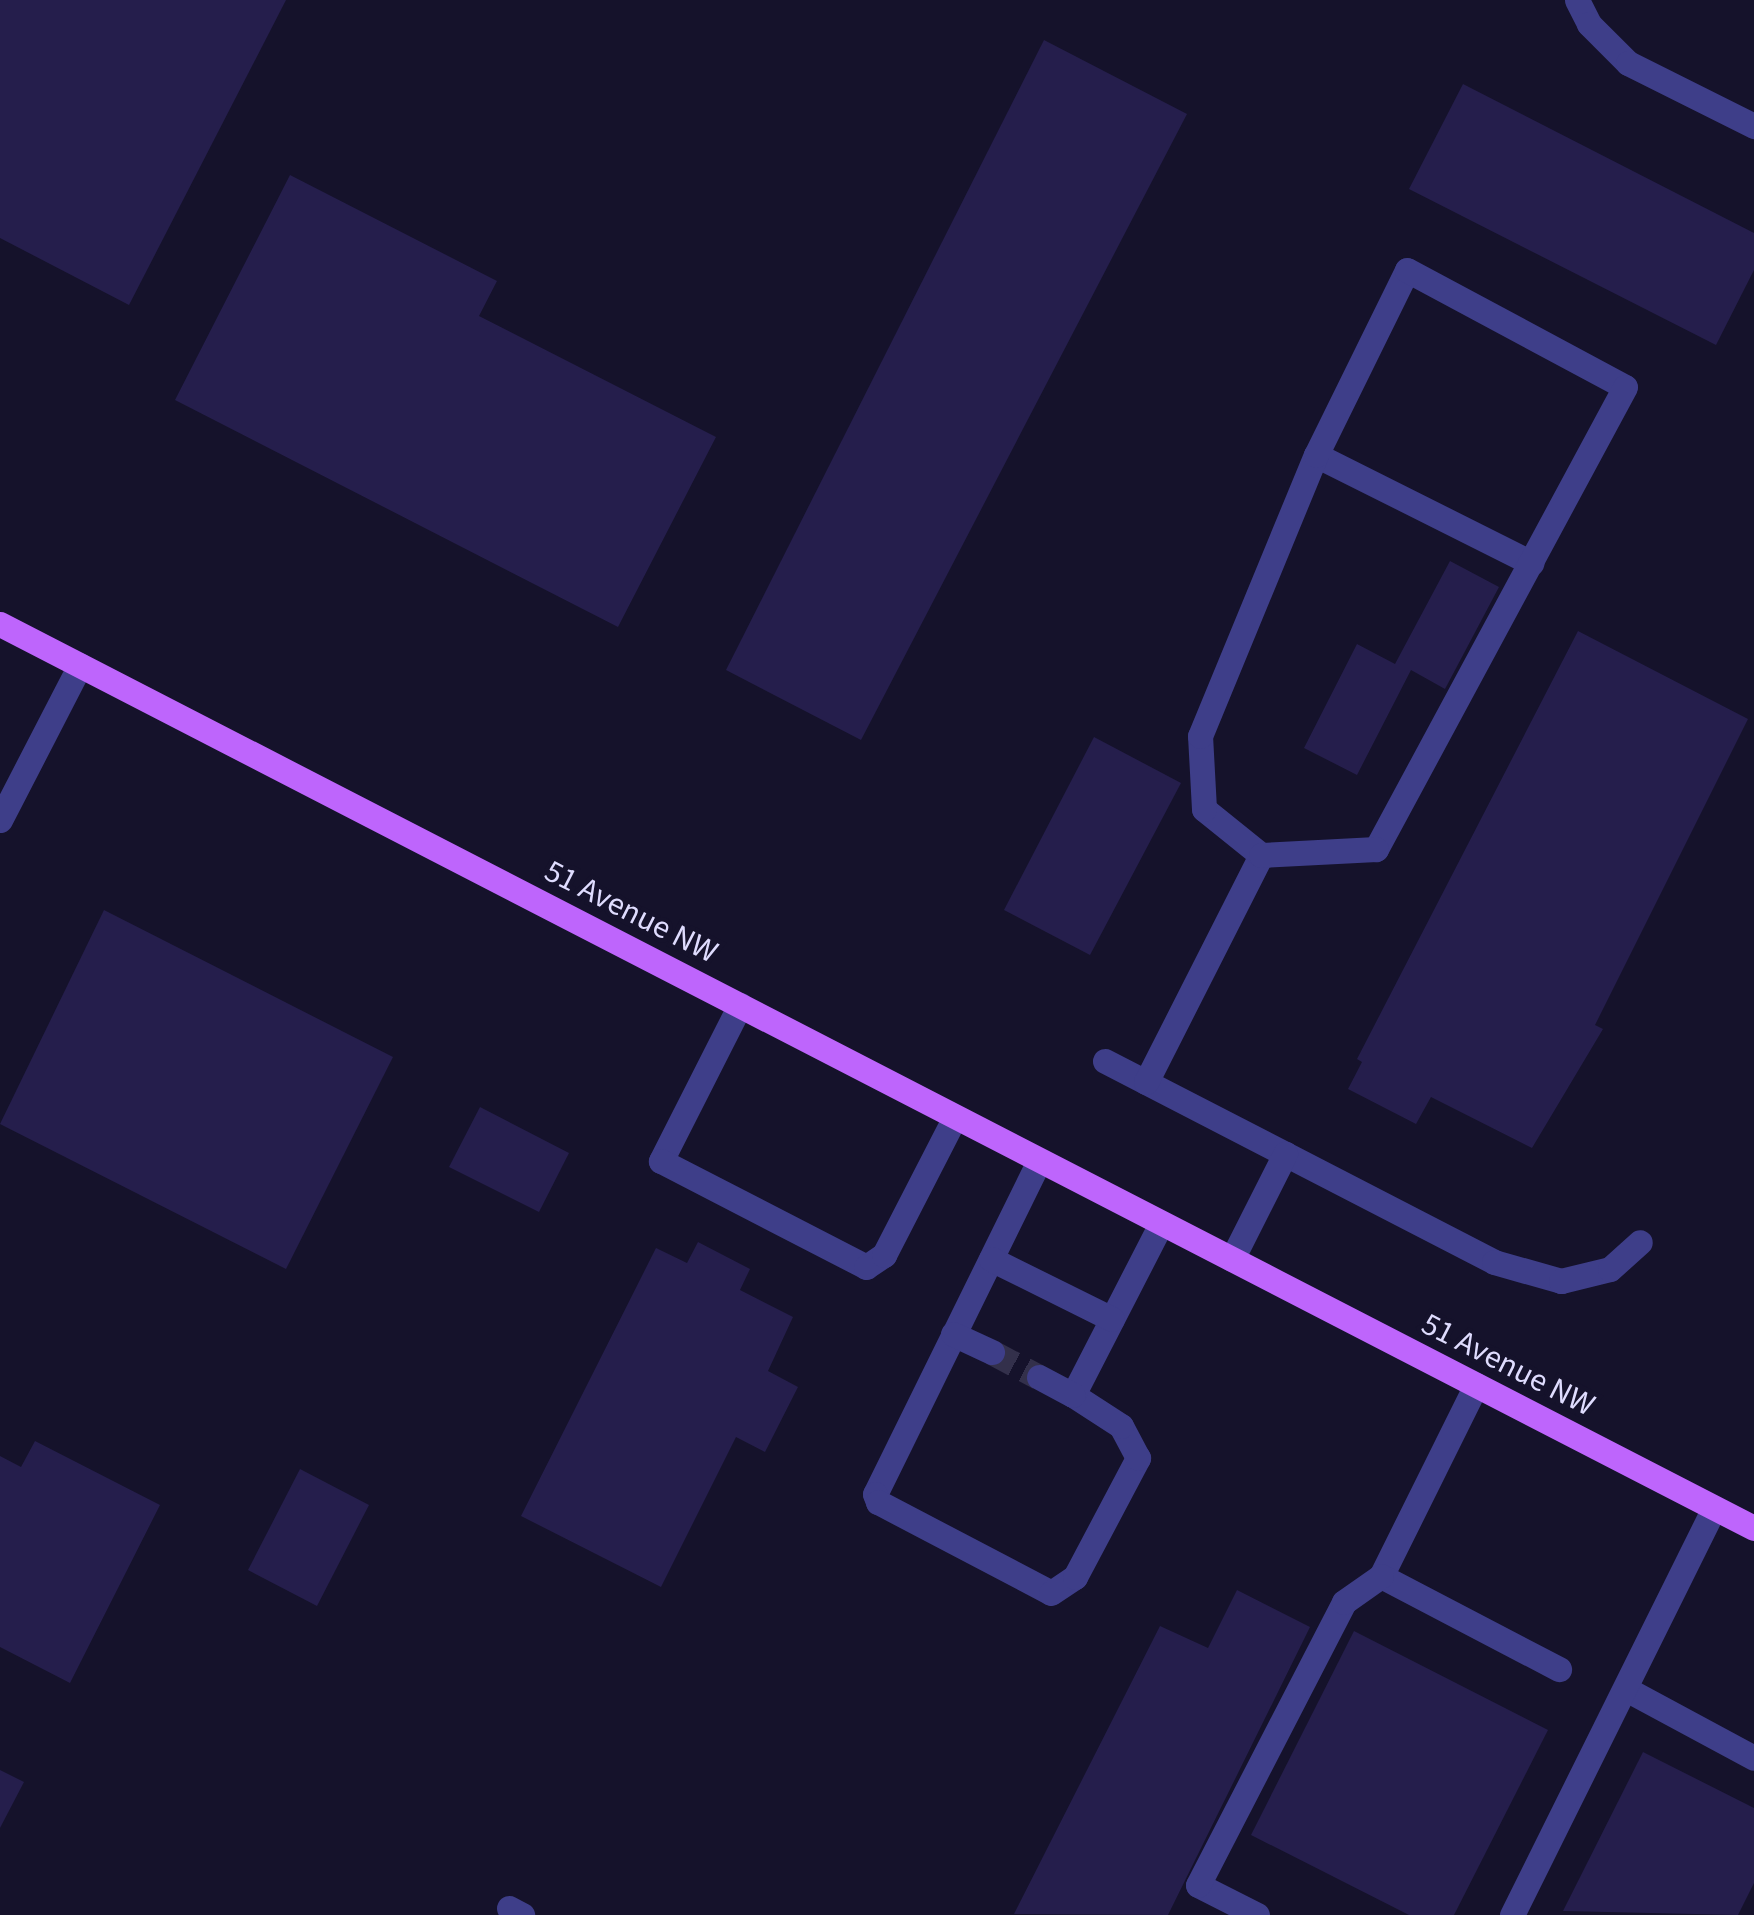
<!DOCTYPE html>
<html>
<head>
<meta charset="utf-8">
<style>
	body { margin:0 }
	#map { position:relative; width:1754px; height:1915px; overflow:hidden; background:#15122b; font-family:"Source Sans 3",sans-serif }
	div>[style] { position:absolute }
	[style*='--x'] { left:calc(var(--x)*1px); top:calc(var(--y)*1px); width:calc(var(--w)*1px); rotate:calc(var(--a)*1deg) }
	.building>* { inset:0; background:#251e4c }
	.minor-tunnel>* { height:25px; margin-top:-12.5px; transform-origin:0; background:repeating-linear-gradient(90deg,#33304b 0 25px,transparent 0 37px) }
	.minor>* { height:25px; margin:-12.5px; padding:0 12.5px; transform-origin:12.5px; border-radius:12.5px; background:#3e3e89 }
	.major>* { height:25px; margin:-12.5px; padding:0 12.5px; transform-origin:12.5px; border-radius:12.5px; background:#be65fc }
	span { translate:-50% -50%; white-space:nowrap; text-align:center; line-height:1.15; -webkit-text-stroke:9px #15122b; paint-order:stroke }
	.street-label { font-size:32px; color:#dfdcfe }
</style>
</head>
<body>
<div id="map">
	<div class="building">
		<i style="clip-path:polygon(0 0,286px 0,129px 305px,0 238px)"></i>
		<i style="clip-path:polygon(1044px 40px,1187px 114px,861px 740px,726px 670px)"></i>
		<i style="clip-path:polygon(1463px 84px,1754px 233px,1754px 270px,1716px 345px,1409px 189px)"></i>
		<i style="clip-path:polygon(290px 175px,497px 281px,479px 316px,716px 437px,618px 627px,175px 400px)"></i>
		<i style="clip-path:polygon(1450px 561px,1499px 587px,1445px 689px,1411px 670px,1357px 775px,1304px 748px,1357px 644px,1395px 664px)"></i>
		<i style="clip-path:polygon(1578px 631px,1748px 719px,1595px 1025px,1603px 1029px,1532px 1148px,1431px 1097px,1416px 1124px,1348px 1089px,1362px 1062px,1357px 1059px)"></i>
		<i style="clip-path:polygon(1094px 737px,1181px 783px,1090px 955px,1004px 910px)"></i>
		<i style="clip-path:polygon(104px 910px,393px 1057px,286px 1269px,0 1124px)"></i>
		<i style="clip-path:polygon(480px 1107px,569px 1153px,539px 1212px,449px 1167px)"></i>
		<i style="clip-path:polygon(698px 1242px,750px 1269px,740px 1290px,793px 1317px,768px 1371px,798px 1387px,765px 1452px,736px 1437px,661px 1587px,521px 1516px,656px 1248px,687px 1263px)"></i>
		<i style="clip-path:polygon(35px 1441px,160px 1505px,70px 1683px,0 1647px,0 1456px,21px 1467px)"></i>
		<i style="clip-path:polygon(300px 1469px,369px 1505px,317px 1606px,248px 1570px)"></i>
		<i style="clip-path:polygon(1237px 1590px,1310px 1627px,1168px 1915px,1014px 1914px,1160px 1626px,1208px 1648px)"></i>
		<i style="clip-path:polygon(1354px 1631px,1548px 1730px,1454px 1915px,1409px 1915px,1251px 1835px)"></i>
		<i style="clip-path:polygon(1643px 1752px,1754px 1808px,1754px 1883px,1738px 1915px,1563px 1911px)"></i>
		<i style="clip-path:polygon(0 1770px,24px 1782px,0 1828px)"></i>
	</div>
	<div class="minor-tunnel">
		<i style="--x:992;--y:1352;--w:53;--a:28"></i>
	</div>
	<div class="minor">
		<i style="--x:1577;--y:0;--w:27;--a:63"></i>
		<i style="--x:1589;--y:24;--w:55;--a:45"></i>
		<i style="--x:1628;--y:63;--w:141;--a:26.6"></i>
		<i style="--x:1316;--y:455;--w:241;--a:26.6"></i>
		<i style="--x:0;--y:820;--w:174;--a:-62.7"></i>
		<i style="--x:740;--y:1005;--w:175;--a:116.9"></i>
		<i style="--x:661;--y:1161;--w:231;--a:27.3"></i>
		<i style="--x:866;--y:1267;--w:22;--a:-34"></i>
		<i style="--x:884;--y:1255;--w:155;--a:-62.8"></i>
		<i style="--x:1105;--y:1061;--w:438;--a:27.3"></i>
		<i style="--x:1494;--y:1262;--w:70;--a:15.8"></i>
		<i style="--x:1561;--y:1281;--w:50;--a:-13.8"></i>
		<i style="--x:1610;--y:1269;--w:40;--a:-42"></i>
		<i style="--x:1146;--y:1082;--w:254;--a:-63.1"></i>
		<i style="--x:1261;--y:855;--w:73;--a:-141.1"></i>
		<i style="--x:1204;--y:809;--w:73;--a:-93.1"></i>
		<i style="--x:1200;--y:736;--w:304;--a:-67.6"></i>
		<i style="--x:1316;--y:455;--w:206;--a:-63.8"></i>
		<i style="--x:1407;--y:270;--w:247;--a:28.2"></i>
		<i style="--x:1625;--y:387;--w:525;--a:118.32"></i>
		<i style="--x:1376;--y:849;--w:115;--a:177"></i>
		<i style="--x:1039;--y:1161;--w:371;--a:116.2"></i>
		<i style="--x:875;--y:1494;--w:9;--a:69"></i>
		<i style="--x:878;--y:1502;--w:195;--a:27.7"></i>
		<i style="--x:1051;--y:1593;--w:29;--a:-34"></i>
		<i style="--x:1075;--y:1577;--w:135;--a:-62.1"></i>
		<i style="--x:1138;--y:1458;--w:36;--a:-118"></i>
		<i style="--x:1121;--y:1426;--w:57;--a:-147.1"></i>
		<i style="--x:1073;--y:1395;--w:192;--a:-62.8"></i>
		<i style="--x:991;--y:1259;--w:135;--a:26.4"></i>
		<i style="--x:1232;--y:1259;--w:118;--a:-63.2"></i>
		<i style="--x:953;--y:1334;--w:43;--a:24.8"></i>
		<i style="--x:1039;--y:1377;--w:38;--a:28"></i>
		<i style="--x:1476;--y:1385;--w:213;--a:116.4"></i>
		<i style="--x:1381;--y:1576;--w:201;--a:27.6"></i>
		<i style="--x:1626;--y:1689;--w:145;--a:28.3"></i>
		<i style="--x:509;--y:1908;--w:15;--a:28"></i>
		<i style="--x:1257;--y:1915;--w:66;--a:-153"></i>
		<i style="--x:1198;--y:1885;--w:318;--a:-62.7"></i>
		<i style="--x:1344;--y:1602;--w:45;--a:-35.1"></i>
		<i style="--x:1512;--y:1915;--w:454;--a:-63.6"></i>
	</div>
	<div class="major">
		<i style="--x:0;--y:624;--w:1973;--a:27.27"></i>
	</div>
	<div class="street-label">
		<span style="left:631px;top:912px;rotate:27deg">51 Avenue NW</span>
		<span style="left:1508px;top:1365px;rotate:27deg">51 Avenue NW</span>
	</div>
</div>
</body>
</html>
